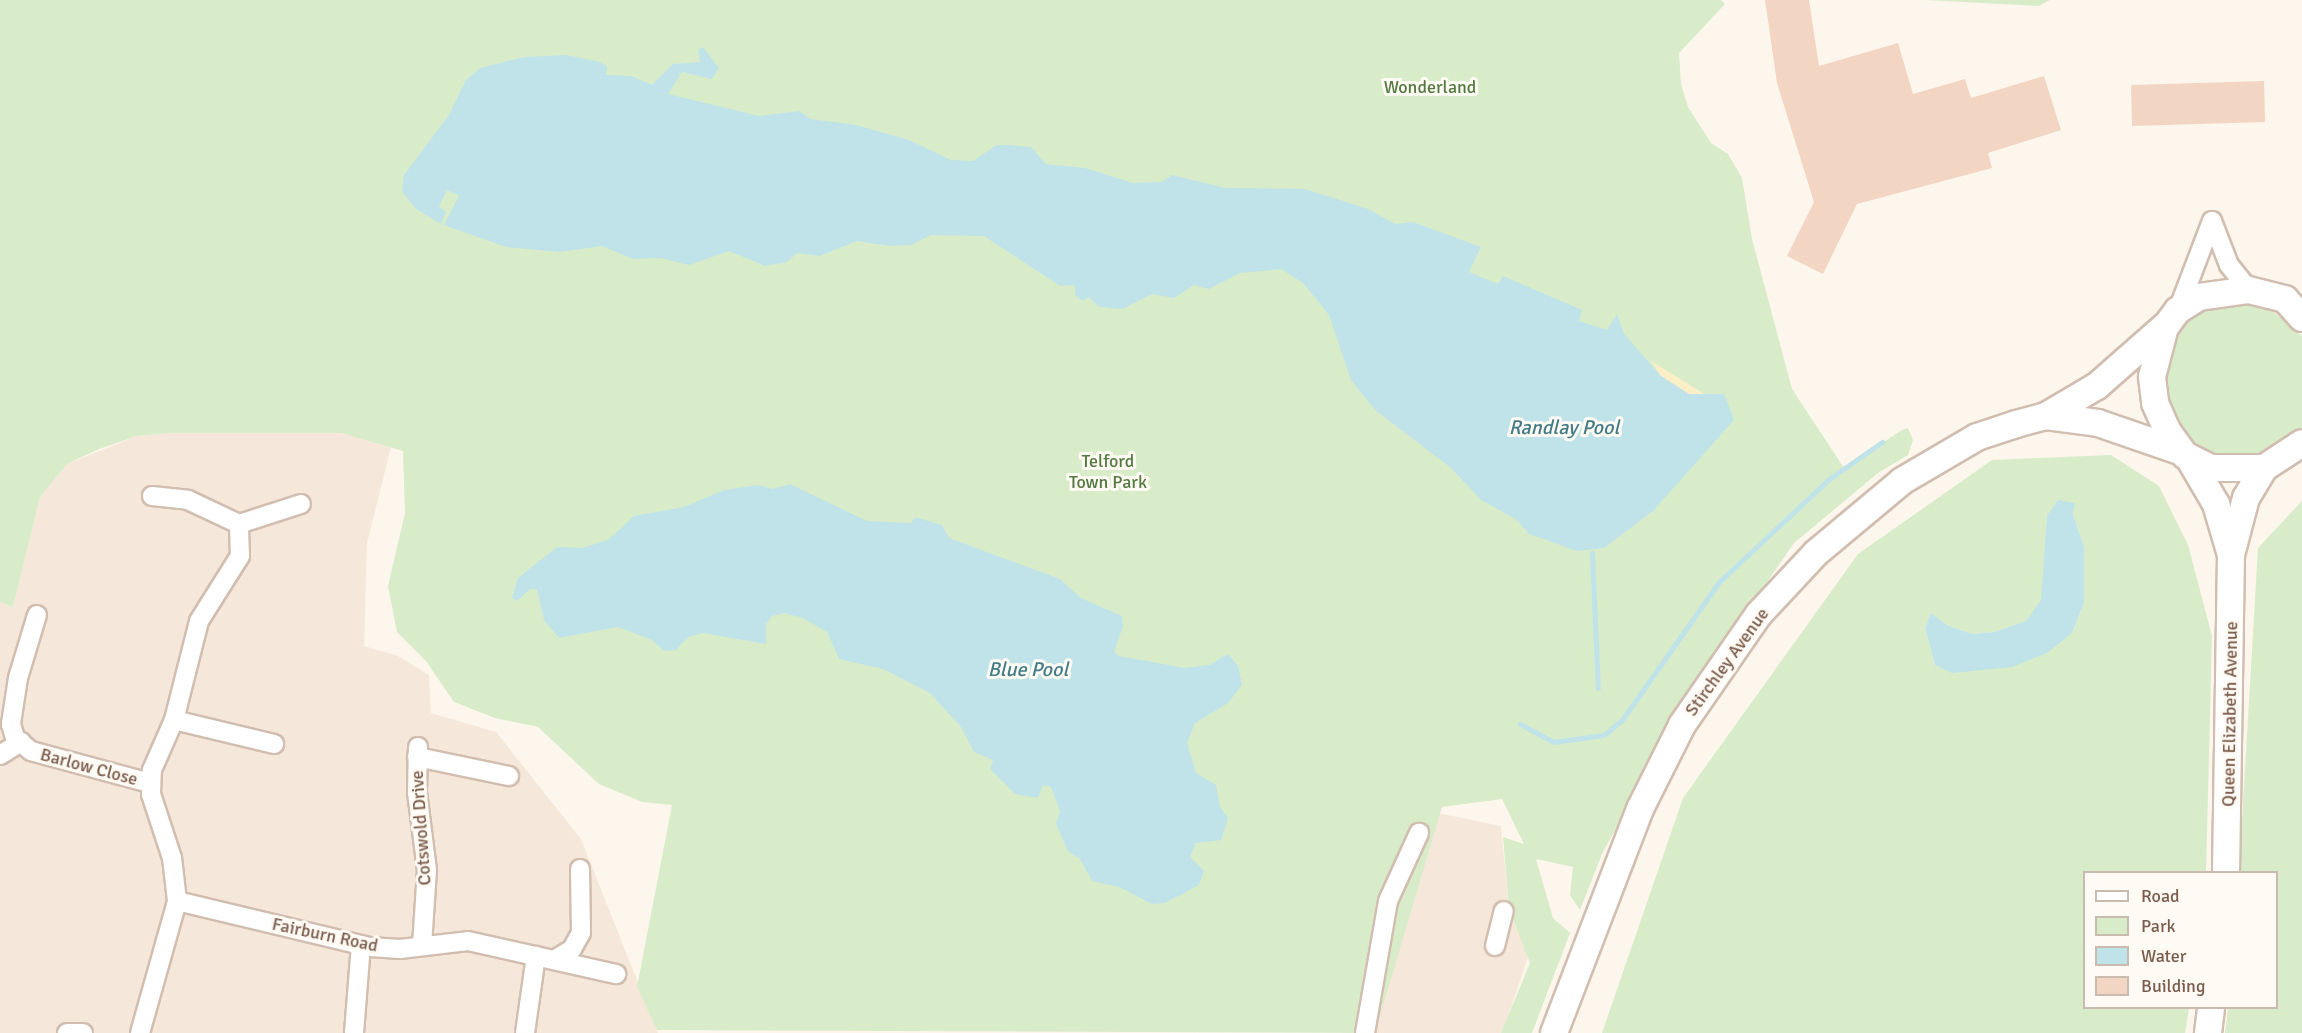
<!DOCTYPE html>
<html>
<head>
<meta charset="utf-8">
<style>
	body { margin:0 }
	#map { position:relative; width:2302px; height:1033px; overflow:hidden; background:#fdf6ec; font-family:Signika,sans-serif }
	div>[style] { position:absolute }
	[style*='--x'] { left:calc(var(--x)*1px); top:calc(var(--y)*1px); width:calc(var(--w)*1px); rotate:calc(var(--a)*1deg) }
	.residential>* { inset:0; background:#f5e8da }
	.green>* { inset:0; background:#d8ecc9 }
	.sand>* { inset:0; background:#fcefc7 }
	.water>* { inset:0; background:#bfe3e8 }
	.stream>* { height:5px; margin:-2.5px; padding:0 2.5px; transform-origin:2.5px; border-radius:2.5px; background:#bfe3e8 }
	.building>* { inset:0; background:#f3d5c3 }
	.roads { filter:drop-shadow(2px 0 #d1beb0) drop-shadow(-2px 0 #d1beb0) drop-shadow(0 2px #d1beb0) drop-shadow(0 -2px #d1beb0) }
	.street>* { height:18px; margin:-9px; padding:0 9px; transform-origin:9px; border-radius:9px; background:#fff }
	.secondary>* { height:26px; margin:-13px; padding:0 13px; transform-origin:13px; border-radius:13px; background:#fff }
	span { translate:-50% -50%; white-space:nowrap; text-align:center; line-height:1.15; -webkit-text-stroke:6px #fffaf3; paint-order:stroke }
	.park-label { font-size:18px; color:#537a41 }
	.street-label { font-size:18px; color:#7a5c4d }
	.water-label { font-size:20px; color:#437c86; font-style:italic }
	.legend { position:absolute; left:2083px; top:871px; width:195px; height:138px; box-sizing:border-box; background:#fffaf3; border:2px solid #cabbb1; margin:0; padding:8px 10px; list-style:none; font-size:18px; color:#7a5c4d }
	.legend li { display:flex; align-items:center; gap:12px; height:30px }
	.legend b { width:30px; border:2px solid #cabbb1 }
</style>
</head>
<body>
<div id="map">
	<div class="residential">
		<i style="clip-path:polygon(169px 433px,341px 433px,391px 447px,367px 543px,364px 646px,398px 656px,429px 675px,431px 713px,496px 732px,581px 839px,658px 1033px,0 1033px,0 602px,13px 607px,40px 497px,67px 464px,137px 436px)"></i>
		<i style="clip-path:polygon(1433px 812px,1501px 826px,1509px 909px,1528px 957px,1505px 1026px,1501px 1033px,1342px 1033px)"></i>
	</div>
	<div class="green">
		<i style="clip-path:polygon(0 0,1721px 0,1725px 4px,1679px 53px,1681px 84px,1688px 107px,1711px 143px,1728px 154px,1742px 178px,1752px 239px,1792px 389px,1844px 468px,1902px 430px,1908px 428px,1913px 440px,1908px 455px,1878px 473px,1794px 543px,1682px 705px,1602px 854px,1580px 910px,1570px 895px,1573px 867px,1536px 859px,1553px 918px,1570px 933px,1532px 1033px,1501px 1033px,1530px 963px,1509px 909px,1503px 837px,1524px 844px,1502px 799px,1442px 807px,1375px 1033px,657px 1030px,637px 987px,672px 805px,642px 802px,599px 784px,538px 727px,495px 718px,454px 702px,426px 661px,397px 632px,388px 586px,405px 513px,403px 451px,341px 433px,169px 433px,137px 436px,99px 449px,67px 464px,40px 497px,13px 607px,0 602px)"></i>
		<i style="clip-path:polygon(1926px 0,2050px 0,2039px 6px)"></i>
		<i style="clip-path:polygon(2245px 301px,2269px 308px,2302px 336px,2302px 427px,2295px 437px,2251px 462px,2196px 453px,2160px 411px,2159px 356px,2172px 331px,2193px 313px,2219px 302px)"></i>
		<i style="clip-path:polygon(evenodd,2111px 455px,2159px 486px,2188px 545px,2212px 636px,2206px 872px,2084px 872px,2084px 1008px,2189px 1008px,2185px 1033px,1602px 1033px,1683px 798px,1858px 554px,1992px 460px,2111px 455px,2073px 514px,2084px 547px,2084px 603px,2072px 633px,1935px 665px,1925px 628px,1931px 613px,1947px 625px,1972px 634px,1994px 632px,2026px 621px,2041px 601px,2045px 584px,2047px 516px,2073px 514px)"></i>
		<i style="clip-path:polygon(2302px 501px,2302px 1033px,2225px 1033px,2228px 1008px,2276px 1008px,2276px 872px,2239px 872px,2258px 548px)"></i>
	</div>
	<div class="sand">
		<i style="clip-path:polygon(1651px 361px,1706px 395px,1689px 394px,1661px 376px)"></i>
	</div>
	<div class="water">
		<i style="clip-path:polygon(703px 47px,719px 68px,712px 79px,682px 72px,668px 94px,759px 116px,799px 111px,811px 119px,856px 125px,909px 140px,951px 160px,973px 161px,997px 145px,1008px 145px,1031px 147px,1046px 164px,1085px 168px,1133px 183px,1162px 182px,1172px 175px,1226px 188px,1305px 189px,1368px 209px,1395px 224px,1413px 222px,1481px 247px,1469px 272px,1498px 284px,1503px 276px,1582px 310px,1579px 321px,1607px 330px,1617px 314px,1624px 334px,1661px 376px,1689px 394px,1724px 394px,1734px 420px,1653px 511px,1604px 548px,1577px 551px,1529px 534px,1516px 519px,1481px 500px,1450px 467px,1375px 410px,1351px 380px,1329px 315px,1303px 283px,1281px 269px,1240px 273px,1209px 289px,1194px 285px,1174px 298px,1152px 294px,1122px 309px,1099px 307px,1089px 297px,1082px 301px,1075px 295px,1075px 285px,1060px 286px,984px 236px,931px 235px,911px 245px,890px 246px,857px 241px,820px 256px,797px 253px,787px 262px,765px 266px,729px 251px,689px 265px,661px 258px,633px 259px,602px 246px,560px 252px,506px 247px,444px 225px,459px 196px,447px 190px,439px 207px,446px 212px,441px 224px,416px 209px,402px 191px,404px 175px,449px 115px,466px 80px,480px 68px,524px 57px,566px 55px,599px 62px,607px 66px,606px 75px,631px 76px,652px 85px,673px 64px,700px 62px,698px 50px)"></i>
		<i style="clip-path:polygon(790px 484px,867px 521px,911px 523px,915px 517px,942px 525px,949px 538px,1060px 579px,1081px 598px,1122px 616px,1123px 627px,1114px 651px,1119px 656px,1184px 668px,1209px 665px,1228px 654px,1238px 666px,1242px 685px,1228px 703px,1195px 723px,1187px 743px,1196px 773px,1216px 785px,1220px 807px,1228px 818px,1221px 840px,1196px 843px,1190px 857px,1204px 871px,1199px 885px,1165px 903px,1152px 904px,1119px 887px,1092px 881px,1080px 859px,1068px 851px,1056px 824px,1060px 811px,1051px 787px,1043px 785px,1038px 798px,1015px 794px,990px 769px,993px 760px,974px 752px,961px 727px,930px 693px,883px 669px,839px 659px,827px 632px,803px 618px,784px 613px,772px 616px,766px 624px,766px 644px,703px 633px,688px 637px,676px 650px,664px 651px,652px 640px,618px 627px,559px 638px,544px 620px,537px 589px,530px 589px,517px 601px,512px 598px,518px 578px,557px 547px,582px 548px,608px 540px,634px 516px,684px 507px,724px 490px,758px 485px,773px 489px)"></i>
		<i style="clip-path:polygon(2058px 500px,2075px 503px,2073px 514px,2084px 547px,2084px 603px,2072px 633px,2047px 653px,2012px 667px,1952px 673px,1935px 665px,1925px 628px,1931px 613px,1947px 625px,1972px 634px,1994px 632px,2026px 621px,2041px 600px,2047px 516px)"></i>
	</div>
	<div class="stream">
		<i style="--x:1592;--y:553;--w:135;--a:87.5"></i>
		<i style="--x:1520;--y:724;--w:38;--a:28"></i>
		<i style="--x:1554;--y:742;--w:50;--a:-8"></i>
		<i style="--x:1604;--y:735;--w:23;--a:-40"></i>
		<i style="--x:1622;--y:720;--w:169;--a:-54.9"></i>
		<i style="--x:1719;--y:582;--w:151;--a:-43.1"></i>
		<i style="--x:1829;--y:479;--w:65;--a:-34.9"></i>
	</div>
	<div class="building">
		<i style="clip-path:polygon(1765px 0,1809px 0,1819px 66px,1898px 43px,1913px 94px,1965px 79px,1971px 98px,2044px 76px,2061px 130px,1988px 153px,1992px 168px,1857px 204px,1823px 274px,1787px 256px,1814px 202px,1777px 83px)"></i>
		<i style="clip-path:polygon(2264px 81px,2265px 122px,2132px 126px,2131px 85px)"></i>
	</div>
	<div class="roads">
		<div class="street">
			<i style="--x:2212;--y:221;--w:47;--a:68.9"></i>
			<i style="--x:2229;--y:265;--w:32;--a:51"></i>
			<i style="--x:2178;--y:310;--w:95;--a:-69.1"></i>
			<i style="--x:152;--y:496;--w:36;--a:6"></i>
			<i style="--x:188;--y:500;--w:56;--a:25.2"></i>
			<i style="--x:239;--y:524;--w:65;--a:-17.9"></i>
			<i style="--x:37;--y:615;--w:66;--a:106.8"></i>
			<i style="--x:18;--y:678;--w:47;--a:98.7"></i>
			<i style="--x:11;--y:724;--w:15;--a:74"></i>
			<i style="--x:15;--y:738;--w:21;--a:39"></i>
			<i style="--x:31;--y:751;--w:123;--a:15.1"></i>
			<i style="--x:174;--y:720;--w:103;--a:13.5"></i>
			<i style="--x:418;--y:747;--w:45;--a:91.3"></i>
			<i style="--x:417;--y:792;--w:79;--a:82.7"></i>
			<i style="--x:427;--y:870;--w:75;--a:93.8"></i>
			<i style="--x:0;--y:755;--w:25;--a:-32"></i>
			<i style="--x:417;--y:757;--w:94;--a:11.7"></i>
			<i style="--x:177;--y:901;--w:198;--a:13.4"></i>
			<i style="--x:370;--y:947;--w:30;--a:4"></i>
			<i style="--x:400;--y:949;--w:68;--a:-6.7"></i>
			<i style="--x:468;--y:941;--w:152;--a:12.6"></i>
			<i style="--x:1495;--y:946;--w:36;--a:-76"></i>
			<i style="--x:554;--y:960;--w:21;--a:-31"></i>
			<i style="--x:572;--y:949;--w:18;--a:-61"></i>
			<i style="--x:581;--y:933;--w:64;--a:-90.9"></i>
			<i style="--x:67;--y:1033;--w:16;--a:0"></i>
			<i style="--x:140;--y:1033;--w:137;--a:-74.3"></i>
			<i style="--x:177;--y:901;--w:43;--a:-96.6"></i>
			<i style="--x:172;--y:858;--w:67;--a:-108.2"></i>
			<i style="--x:151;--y:794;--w:24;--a:-88"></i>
			<i style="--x:152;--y:770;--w:55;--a:-66.3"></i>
			<i style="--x:174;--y:720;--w:102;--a:-75.8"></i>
			<i style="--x:199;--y:621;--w:77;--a:-57.8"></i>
			<i style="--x:240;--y:556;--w:32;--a:-92"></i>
			<i style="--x:354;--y:1033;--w:88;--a:-85.5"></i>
			<i style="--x:525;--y:1033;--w:78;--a:-81.9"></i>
			<i style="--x:1365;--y:1033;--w:134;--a:-80.1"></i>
			<i style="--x:1388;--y:901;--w:75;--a:-65.5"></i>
		</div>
		<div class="secondary">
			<i style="--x:2302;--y:318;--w:25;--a:-132"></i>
			<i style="--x:2285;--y:299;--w:37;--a:-166"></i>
			<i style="--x:2249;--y:290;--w:50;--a:172"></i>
			<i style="--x:2199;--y:297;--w:25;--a:148"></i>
			<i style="--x:2178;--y:310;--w:21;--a:127"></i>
			<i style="--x:2165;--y:327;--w:52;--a:104.6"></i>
			<i style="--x:2152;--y:377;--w:26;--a:83"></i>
			<i style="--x:2155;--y:403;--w:32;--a:66"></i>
			<i style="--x:2168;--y:432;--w:29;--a:54"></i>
			<i style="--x:2185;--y:455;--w:29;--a:27"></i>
			<i style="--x:2211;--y:468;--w:53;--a:0"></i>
			<i style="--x:2264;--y:468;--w:45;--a:-33.3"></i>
			<i style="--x:2046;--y:416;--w:59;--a:-30.5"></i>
			<i style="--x:2097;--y:386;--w:89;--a:-41.4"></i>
			<i style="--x:2189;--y:458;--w:53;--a:59.6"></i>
			<i style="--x:2216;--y:504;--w:53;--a:73.6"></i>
			<i style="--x:2226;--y:872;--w:317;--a:-89.1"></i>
			<i style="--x:2231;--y:555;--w:59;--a:-75.3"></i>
			<i style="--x:2246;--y:498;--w:35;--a:-59"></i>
			<i style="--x:1554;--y:1033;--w:240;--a:-69"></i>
			<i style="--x:1640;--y:809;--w:94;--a:-63.4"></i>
			<i style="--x:1682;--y:725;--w:135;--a:-55.3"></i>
			<i style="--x:1759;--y:614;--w:83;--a:-46.9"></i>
			<i style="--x:1816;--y:553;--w:112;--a:-39.9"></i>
			<i style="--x:1902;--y:481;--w:87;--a:-30.4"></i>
			<i style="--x:1977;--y:437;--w:41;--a:-18.4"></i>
			<i style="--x:2016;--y:424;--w:31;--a:-15"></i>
			<i style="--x:2046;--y:416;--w:52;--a:7.7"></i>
			<i style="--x:2098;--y:423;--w:89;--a:19"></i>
			<i style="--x:2208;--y:1033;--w:25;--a:-83"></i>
		</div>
	</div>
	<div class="park-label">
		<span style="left:1430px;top:87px">Wonderland</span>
		<span style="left:1108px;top:472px">Telford<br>Town Park</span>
	</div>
	<div class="street-label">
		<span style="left:1727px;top:662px;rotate:-54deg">Stirchley Avenue</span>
		<span style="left:2230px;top:714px;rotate:-89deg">Queen Elizabeth Avenue</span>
		<span style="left:89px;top:767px;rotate:15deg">Barlow Close</span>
		<span style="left:421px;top:828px;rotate:-94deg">Cotswold Drive</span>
		<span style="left:325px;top:935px;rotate:12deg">Fairburn Road</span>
	</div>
	<div class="water-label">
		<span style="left:1564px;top:427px">Randlay Pool</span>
		<span style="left:1028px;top:669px">Blue Pool</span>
	</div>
	<ul class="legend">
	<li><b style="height:8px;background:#fff"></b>Road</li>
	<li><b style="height:16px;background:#d8ecc9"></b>Park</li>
	<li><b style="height:16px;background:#bfe3e8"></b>Water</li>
	<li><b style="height:16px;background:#f3d5c3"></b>Building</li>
	</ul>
</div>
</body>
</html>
